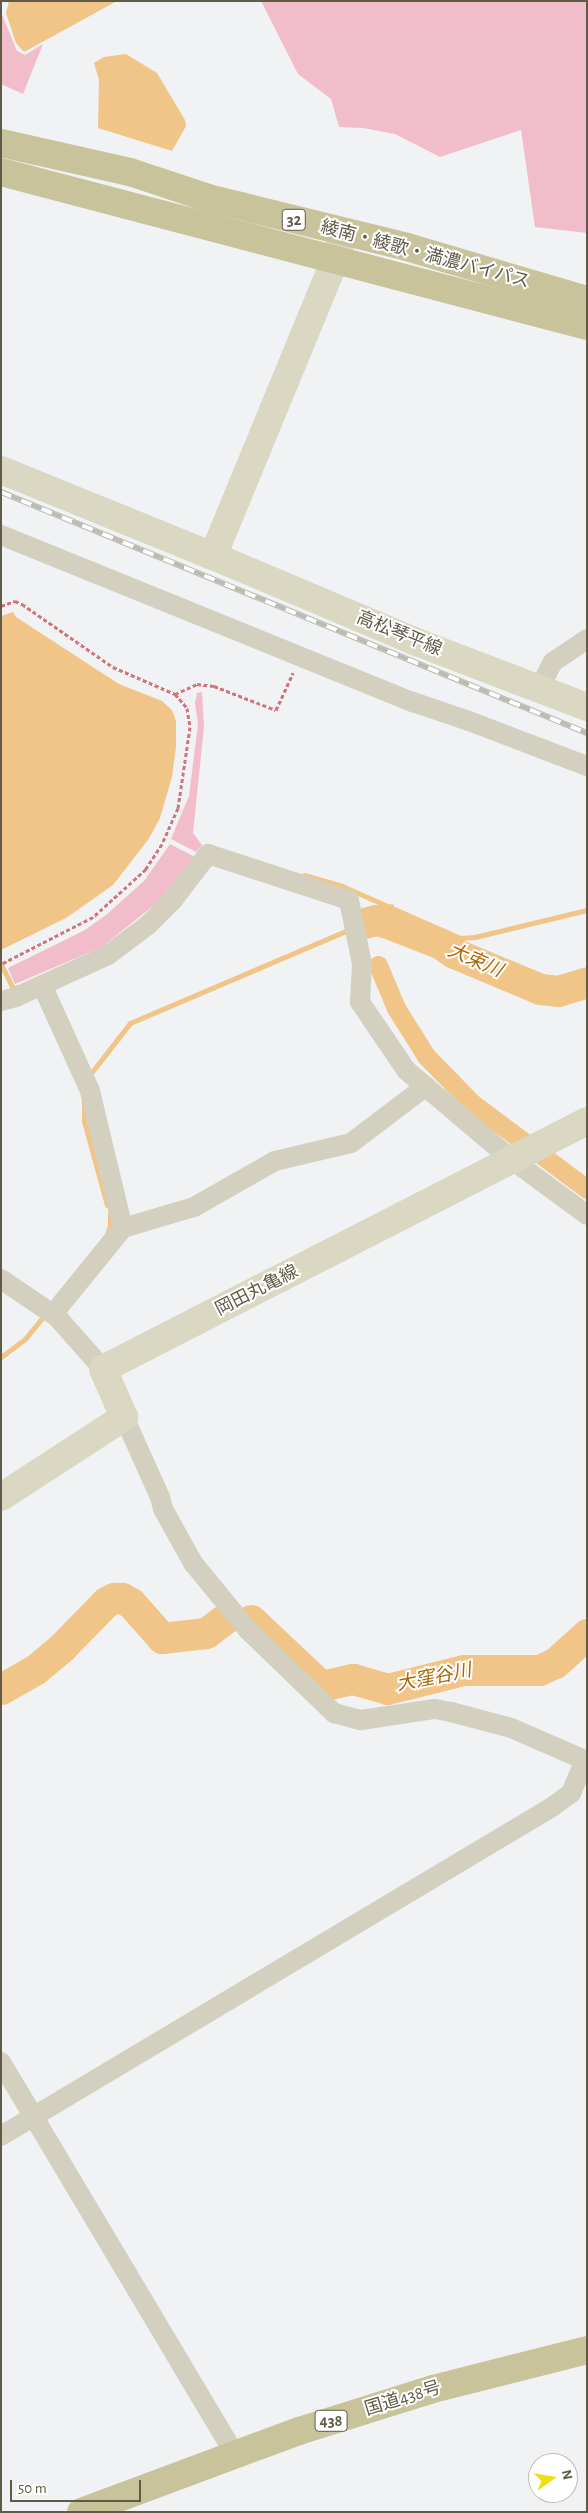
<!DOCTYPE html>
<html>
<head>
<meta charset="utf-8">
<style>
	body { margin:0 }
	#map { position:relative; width:588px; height:2513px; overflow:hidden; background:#f0f2f3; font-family:"Alegreya Sans","Noto Sans JP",sans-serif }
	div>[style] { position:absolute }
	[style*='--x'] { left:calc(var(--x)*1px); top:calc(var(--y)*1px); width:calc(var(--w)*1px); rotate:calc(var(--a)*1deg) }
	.green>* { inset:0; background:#f2bdca }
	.water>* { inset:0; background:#f1c588 }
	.stream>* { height:5px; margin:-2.5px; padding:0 2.5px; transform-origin:2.5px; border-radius:2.5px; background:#f1c588 }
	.canal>* { height:19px; margin:-9.5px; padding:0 9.5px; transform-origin:9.5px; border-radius:9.5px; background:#f1c588 }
	.river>* { height:31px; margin:-15.5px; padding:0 15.5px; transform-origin:15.5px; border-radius:15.5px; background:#f1c588 }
	.path>* { height:3px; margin-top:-1.5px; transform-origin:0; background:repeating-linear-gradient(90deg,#d2737e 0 4px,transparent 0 6.5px) }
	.minor>* { height:20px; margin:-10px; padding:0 10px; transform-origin:10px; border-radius:10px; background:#d3d0c0 }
	.secondary>* { height:28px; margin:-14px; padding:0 14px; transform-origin:14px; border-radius:14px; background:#dad7c2 }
	.trunk>* { height:28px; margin:-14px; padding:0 14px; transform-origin:14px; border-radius:14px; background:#c8c39a }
	.rail>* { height:5.5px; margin-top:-2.75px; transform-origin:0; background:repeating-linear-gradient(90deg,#fff 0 11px,#bbbbb2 0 22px); box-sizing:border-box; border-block:1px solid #bbbbb2 }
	span { translate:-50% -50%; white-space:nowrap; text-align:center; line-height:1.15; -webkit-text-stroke:4px #fff; paint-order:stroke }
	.shield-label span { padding:1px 4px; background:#fff; border:1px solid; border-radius:4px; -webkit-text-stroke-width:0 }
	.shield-label { font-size:16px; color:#5f5b47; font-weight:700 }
	.street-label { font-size:18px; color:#5f5b47 }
	.water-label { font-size:19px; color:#ac6605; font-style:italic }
	.frame { position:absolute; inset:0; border:2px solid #5f5b47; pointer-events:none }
	.north { position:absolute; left:528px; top:2453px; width:50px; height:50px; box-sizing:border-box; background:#fff; border:1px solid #bfbdb5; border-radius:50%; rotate:77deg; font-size:14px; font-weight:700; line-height:20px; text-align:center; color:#5f5b47 }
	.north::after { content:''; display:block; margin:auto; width:18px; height:22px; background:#eedf0f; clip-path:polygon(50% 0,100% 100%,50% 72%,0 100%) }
	.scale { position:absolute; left:10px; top:2480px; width:131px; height:22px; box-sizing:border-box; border:2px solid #5f5b47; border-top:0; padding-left:6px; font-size:15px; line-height:18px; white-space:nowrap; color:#5f5b47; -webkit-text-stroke:4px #fff; paint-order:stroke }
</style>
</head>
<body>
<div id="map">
	<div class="green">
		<i style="clip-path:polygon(261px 1px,587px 1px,587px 233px,535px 227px,521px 130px,440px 157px,395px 134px,363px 128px,339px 127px,331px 99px,298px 74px)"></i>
		<i style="clip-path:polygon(1px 12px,17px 51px,25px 55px,43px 44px,23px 94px,1px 84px)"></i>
		<i style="clip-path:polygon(202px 692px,204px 727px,193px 833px,202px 845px,196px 852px,171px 839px,189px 796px,198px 724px,195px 703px,197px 693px)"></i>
		<i style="clip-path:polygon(170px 844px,195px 857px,159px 901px,102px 947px,15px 984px,8px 968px,85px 930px,106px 915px,144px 881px)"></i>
	</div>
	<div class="water">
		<i style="clip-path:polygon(9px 1px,117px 1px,24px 52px,16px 43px,6px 13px)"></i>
		<i style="clip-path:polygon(126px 54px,157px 73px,185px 120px,186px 126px,172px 151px,98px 128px,99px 80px,94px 63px,104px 57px)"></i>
		<i style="clip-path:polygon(13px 612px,16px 617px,119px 684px,162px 701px,172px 710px,176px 721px,176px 747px,172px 777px,160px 818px,148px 840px,113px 885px,66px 918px,1px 950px,1px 616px)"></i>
	</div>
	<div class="stream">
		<i style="--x:304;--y:875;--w:40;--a:16"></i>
		<i style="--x:342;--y:886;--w:129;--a:23.8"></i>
		<i style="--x:460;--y:938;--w:15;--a:-4"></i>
		<i style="--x:475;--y:937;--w:115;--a:-13.6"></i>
		<i style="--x:385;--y:922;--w:17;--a:-69"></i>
		<i style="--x:441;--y:944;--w:20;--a:15"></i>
		<i style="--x:460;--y:949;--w:85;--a:23.6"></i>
		<i style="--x:538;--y:983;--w:15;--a:8"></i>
		<i style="--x:553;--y:985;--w:35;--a:-13"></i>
		<i style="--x:1;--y:964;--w:28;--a:64"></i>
		<i style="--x:13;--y:989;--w:4;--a:-27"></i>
		<i style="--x:88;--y:1077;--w:68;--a:-52.1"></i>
		<i style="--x:130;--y:1023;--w:254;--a:-23.1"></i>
		<i style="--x:84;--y:1095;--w:26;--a:90"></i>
		<i style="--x:84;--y:1121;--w:87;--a:74.7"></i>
		<i style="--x:107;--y:1234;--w:9;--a:-69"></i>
		<i style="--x:110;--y:1226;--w:13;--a:-90"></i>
		<i style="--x:1;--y:1357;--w:30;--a:-37"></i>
		<i style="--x:25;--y:1339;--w:32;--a:-51"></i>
	</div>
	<div class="canal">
		<i style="--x:378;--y:965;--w:47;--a:67.3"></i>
		<i style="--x:396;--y:1008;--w:57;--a:58"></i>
		<i style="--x:426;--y:1056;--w:66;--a:45.6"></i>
		<i style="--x:472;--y:1103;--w:144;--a:36.8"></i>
	</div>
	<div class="river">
		<i style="--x:364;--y:923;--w:11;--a:-15"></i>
		<i style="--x:375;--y:920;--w:10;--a:11"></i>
		<i style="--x:385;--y:922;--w:60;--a:21.4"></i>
		<i style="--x:441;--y:944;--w:16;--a:35"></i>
		<i style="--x:454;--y:953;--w:93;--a:22.7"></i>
		<i style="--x:540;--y:989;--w:18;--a:6"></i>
		<i style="--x:558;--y:991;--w:30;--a:-17"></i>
		<i style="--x:251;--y:1620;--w:93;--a:43.3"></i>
		<i style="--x:319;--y:1684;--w:7;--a:8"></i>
		<i style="--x:326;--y:1685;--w:28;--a:-13"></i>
		<i style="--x:353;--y:1679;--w:35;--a:16"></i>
		<i style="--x:387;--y:1689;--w:79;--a:-13.9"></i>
		<i style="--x:464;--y:1670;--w:75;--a:0"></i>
		<i style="--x:539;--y:1670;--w:17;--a:-24"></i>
		<i style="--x:555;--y:1663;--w:43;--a:-42.2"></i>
		<i style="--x:1;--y:1689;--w:40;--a:-29.7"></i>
		<i style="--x:36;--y:1669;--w:34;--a:-40"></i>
		<i style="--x:62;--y:1647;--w:63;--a:-45.6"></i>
		<i style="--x:106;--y:1602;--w:9;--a:-27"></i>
		<i style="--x:114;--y:1598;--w:8;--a:0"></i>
		<i style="--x:122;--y:1598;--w:10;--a:29"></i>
		<i style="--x:131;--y:1603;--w:47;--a:48.5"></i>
		<i style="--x:162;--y:1638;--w:44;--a:-6.5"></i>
		<i style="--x:206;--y:1633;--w:25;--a:-37"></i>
	</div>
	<div class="path">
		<i style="--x:1;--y:606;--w:15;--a:-20"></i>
		<i style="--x:15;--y:601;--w:8;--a:23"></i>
		<i style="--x:22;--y:604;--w:111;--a:34.7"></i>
		<i style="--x:113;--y:667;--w:68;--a:23.5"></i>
		<i style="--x:175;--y:694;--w:18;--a:49"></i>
		<i style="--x:187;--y:708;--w:19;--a:81"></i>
		<i style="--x:190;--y:727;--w:82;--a:98.4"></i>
		<i style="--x:178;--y:808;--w:39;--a:114"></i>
		<i style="--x:162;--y:844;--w:30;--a:123"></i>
		<i style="--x:146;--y:869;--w:72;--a:137.8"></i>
		<i style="--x:93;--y:917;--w:103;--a:152.9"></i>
		<i style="--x:175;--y:694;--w:24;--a:-24"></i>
		<i style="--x:197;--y:684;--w:17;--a:7"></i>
		<i style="--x:214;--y:686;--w:66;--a:21.2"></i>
		<i style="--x:276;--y:710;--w:41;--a:-65.3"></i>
	</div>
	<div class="minor">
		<i style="--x:1;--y:535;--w:445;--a:22.1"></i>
		<i style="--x:413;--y:702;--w:59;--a:18.7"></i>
		<i style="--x:469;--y:721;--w:126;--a:20.9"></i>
		<i style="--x:538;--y:690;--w:32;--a:-62"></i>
		<i style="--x:553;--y:662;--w:41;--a:-34.1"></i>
		<i style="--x:42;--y:985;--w:116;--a:65.6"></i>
		<i style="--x:90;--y:1091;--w:141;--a:76.5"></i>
		<i style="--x:123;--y:1228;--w:74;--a:-16.5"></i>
		<i style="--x:194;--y:1207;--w:93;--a:-29.6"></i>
		<i style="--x:275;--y:1161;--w:78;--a:-13.3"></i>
		<i style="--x:351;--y:1143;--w:94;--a:-37.2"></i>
		<i style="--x:1;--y:1001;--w:16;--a:-15"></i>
		<i style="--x:16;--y:997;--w:101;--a:-24.5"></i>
		<i style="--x:108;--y:955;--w:50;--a:-36.9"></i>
		<i style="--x:148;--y:925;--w:35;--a:-45"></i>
		<i style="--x:173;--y:900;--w:58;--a:-52.7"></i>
		<i style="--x:208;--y:854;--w:148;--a:18.1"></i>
		<i style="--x:349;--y:900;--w:65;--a:78.5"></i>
		<i style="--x:362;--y:964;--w:38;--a:93"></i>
		<i style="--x:360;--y:1002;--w:82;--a:55.9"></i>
		<i style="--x:406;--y:1070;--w:138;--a:40.3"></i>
		<i style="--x:511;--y:1159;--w:94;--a:36.4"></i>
		<i style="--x:1;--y:1279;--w:68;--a:34.2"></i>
		<i style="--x:57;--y:1317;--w:69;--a:48.5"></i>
		<i style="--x:53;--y:1314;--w:111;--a:-50.9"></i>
		<i style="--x:124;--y:1417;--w:88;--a:65.8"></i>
		<i style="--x:160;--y:1497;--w:12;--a:76"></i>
		<i style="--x:163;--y:1509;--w:62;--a:60.9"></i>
		<i style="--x:193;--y:1563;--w:87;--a:50.6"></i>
		<i style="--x:248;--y:1630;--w:120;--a:44"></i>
		<i style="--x:334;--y:1713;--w:28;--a:15"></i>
		<i style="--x:361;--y:1720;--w:75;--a:-8.5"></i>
		<i style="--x:435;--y:1709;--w:16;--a:11"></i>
		<i style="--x:451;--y:1712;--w:62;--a:14.9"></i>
		<i style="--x:511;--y:1728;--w:83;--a:23.5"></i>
		<i style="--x:1;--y:2062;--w:457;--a:59.2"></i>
		<i style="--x:1;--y:2136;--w:642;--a:-30.84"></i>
		<i style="--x:552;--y:1807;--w:24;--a:-36"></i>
		<i style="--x:571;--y:1793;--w:36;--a:-67"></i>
	</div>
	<div class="secondary">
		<i style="--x:1;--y:470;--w:229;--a:22.1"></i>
		<i style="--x:213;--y:556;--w:218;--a:22.9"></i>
		<i style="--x:414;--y:641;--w:185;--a:20.9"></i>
		<i style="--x:213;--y:556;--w:320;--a:-67.6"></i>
		<i style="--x:335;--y:260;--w:28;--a:-72"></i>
		<i style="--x:1;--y:1497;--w:147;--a:-33"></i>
		<i style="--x:124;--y:1417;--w:52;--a:-113.6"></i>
		<i style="--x:103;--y:1369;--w:544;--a:-27.13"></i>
	</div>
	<div class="trunk">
		<i style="--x:1;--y:143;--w:132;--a:12.7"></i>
		<i style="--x:130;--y:172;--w:82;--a:18.4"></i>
		<i style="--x:208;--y:198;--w:205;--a:13.8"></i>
		<i style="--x:407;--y:247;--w:188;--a:16.4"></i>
		<i style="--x:1;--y:172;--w:606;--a:14.72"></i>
		<i style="--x:81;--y:2512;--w:233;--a:-20.4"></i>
		<i style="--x:299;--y:2431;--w:140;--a:-17.4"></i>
		<i style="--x:433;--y:2389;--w:159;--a:-14.2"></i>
	</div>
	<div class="rail">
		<i style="--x:1;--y:492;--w:634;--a:22.36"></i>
	</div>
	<div class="shield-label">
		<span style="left:294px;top:220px">32</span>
		<span style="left:331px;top:2421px">438</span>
	</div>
	<div class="street-label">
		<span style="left:425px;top:255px;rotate:15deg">綾南・綾歌・満濃バイパス</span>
		<span style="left:399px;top:634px;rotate:22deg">高松琴平線</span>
		<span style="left:257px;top:1291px;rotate:-27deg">岡田丸亀線</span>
		<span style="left:403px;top:2399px;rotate:-17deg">国道438号</span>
	</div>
	<div class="water-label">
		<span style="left:475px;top:961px;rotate:23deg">大束川</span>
		<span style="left:434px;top:1678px;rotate:-11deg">大窪谷川</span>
	</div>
	<div class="frame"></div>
	<div class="north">N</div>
	<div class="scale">50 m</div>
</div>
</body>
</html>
